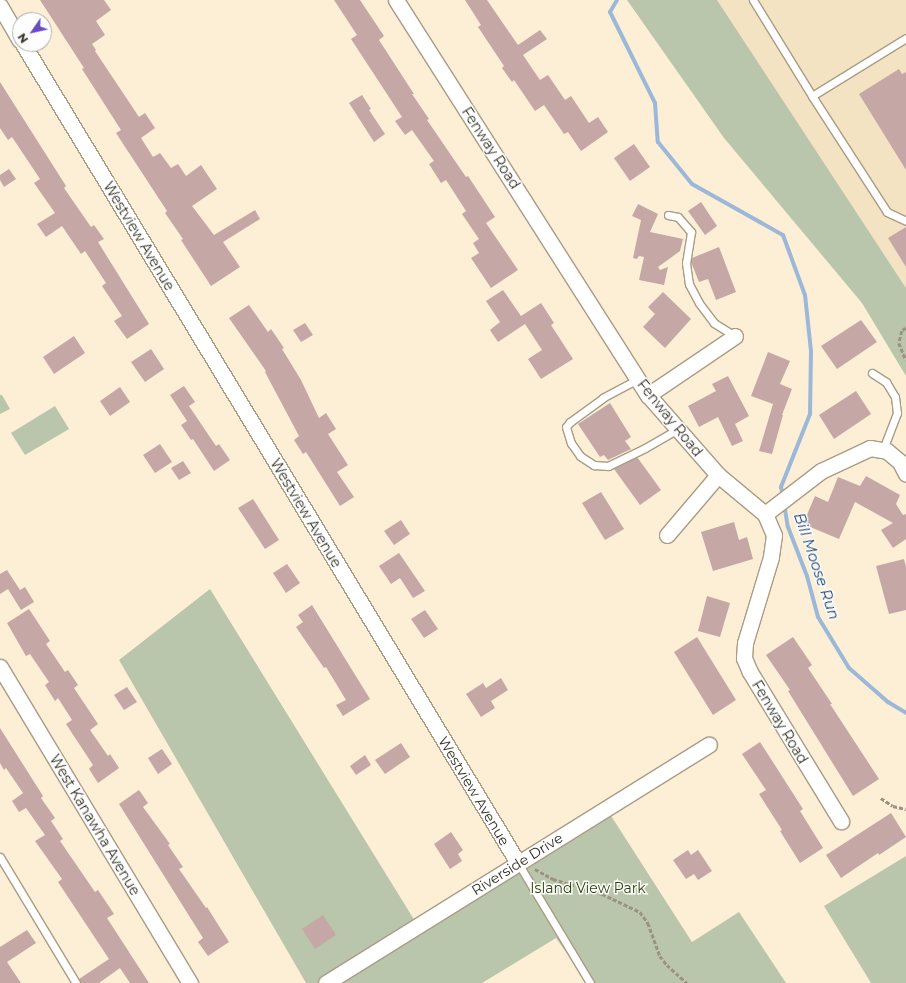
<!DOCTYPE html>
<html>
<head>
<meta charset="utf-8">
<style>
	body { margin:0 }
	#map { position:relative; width:906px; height:983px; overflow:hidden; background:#fcefd6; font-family:Montserrat,sans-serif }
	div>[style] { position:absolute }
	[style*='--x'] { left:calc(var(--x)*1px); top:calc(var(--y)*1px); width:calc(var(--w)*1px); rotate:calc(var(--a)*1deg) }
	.built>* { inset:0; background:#f4e3c3 }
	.green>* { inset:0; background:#b9c6ab }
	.stream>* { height:4px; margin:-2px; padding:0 2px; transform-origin:2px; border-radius:2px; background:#9cb8d9 }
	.building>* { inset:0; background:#c5a7a6 }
	.path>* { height:2.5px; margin-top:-1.25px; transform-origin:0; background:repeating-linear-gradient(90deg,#9c9281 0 4px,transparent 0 6px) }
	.roads { filter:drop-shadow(1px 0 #a99c85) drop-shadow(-1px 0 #a99c85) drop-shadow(0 1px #a99c85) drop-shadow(0 -1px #a99c85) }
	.lane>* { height:7px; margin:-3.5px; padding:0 3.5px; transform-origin:3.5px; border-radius:3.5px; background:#fff }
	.street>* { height:15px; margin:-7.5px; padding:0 7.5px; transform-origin:7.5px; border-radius:7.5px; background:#fff }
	span { translate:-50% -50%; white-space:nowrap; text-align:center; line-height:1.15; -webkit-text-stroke:3px #fdfdfd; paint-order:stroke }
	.street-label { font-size:14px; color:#353027 }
	.park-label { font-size:14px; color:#2b4105 }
	.water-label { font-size:15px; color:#214773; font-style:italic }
	.north { position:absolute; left:12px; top:12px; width:40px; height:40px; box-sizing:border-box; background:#fdfdfd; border:1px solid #adaba7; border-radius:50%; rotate:236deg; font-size:11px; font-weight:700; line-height:16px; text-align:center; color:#353027 }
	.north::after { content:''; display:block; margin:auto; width:14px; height:18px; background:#684bc4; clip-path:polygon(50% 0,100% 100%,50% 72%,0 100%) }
</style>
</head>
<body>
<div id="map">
	<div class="built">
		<i style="clip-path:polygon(717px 0,906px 0,906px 288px)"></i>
	</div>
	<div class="green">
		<i style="clip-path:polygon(627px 0,717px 0,906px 288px,906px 376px,862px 303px,724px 138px)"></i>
		<i style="clip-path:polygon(0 395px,2px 395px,10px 409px,0 414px)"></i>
		<i style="clip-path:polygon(55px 406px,69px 429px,25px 455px,11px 433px)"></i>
		<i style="clip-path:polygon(210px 589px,418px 926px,606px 808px,692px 942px,739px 912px,786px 983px,588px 983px,556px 938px,482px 983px,306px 983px,119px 660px)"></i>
		<i style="clip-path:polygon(906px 856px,906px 983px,871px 983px,824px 906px)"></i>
	</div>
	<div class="stream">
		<i style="--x:617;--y:0;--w:14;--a:120"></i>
		<i style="--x:610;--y:12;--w:102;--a:63.7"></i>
		<i style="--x:655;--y:103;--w:39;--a:86"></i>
		<i style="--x:658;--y:142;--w:54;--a:51"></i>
		<i style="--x:692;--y:184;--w:104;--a:29.3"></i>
		<i style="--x:783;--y:235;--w:64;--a:69.9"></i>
		<i style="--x:805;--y:295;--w:56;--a:83.9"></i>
		<i style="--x:811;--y:351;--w:63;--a:90.9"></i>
		<i style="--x:810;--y:414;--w:79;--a:111.7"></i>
		<i style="--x:781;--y:487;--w:9;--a:77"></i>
		<i style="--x:784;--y:503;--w:24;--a:81"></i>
		<i style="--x:788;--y:527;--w:53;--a:68.8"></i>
		<i style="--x:807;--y:576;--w:42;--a:75"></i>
		<i style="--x:818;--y:617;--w:60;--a:58.7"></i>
		<i style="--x:849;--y:668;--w:52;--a:41.1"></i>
		<i style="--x:888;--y:702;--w:21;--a:31"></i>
	</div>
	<div class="building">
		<i style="clip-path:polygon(40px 0,104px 0,111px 10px,96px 21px,105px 35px,92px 44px,96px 50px,95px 51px,139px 117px,145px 113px,155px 128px,141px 138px,153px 157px,160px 153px,171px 168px,178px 164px,186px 176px,201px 165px,217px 189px,192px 206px,214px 235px,255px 210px,260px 219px,223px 242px,240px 267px,211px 286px,181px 240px,183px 239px,165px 213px,167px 211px,116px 133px,121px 130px,82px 69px,84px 68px)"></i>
		<i style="clip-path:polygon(334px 0,360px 0,384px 36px,379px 40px,414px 94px,412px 94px,429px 119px,427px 120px,466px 177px,468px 176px,495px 217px,486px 223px,518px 270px,491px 288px,471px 258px,479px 253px,473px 243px,479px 239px,462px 214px,466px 211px,446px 180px,441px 183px,429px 164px,434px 161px,412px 130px,405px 135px,395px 121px,402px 117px,351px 39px,357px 35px)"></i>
		<i style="clip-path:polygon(465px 0,487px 0,518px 45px,540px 30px,547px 39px,523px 55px,540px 80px,548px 75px,565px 100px,571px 96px,589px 123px,598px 117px,608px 132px,581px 151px,568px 132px,564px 134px,544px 105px,535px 111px,514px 80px,512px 82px,502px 68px,504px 66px,478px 27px,481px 25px)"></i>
		<i style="clip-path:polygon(899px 69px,902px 74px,906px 72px,906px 170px,859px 94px)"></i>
		<i style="clip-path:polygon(0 82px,66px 186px,64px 188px,91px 227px,94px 225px,104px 239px,98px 242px,149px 324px,127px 339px,114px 321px,122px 316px,102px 286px,106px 283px,85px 251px,81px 254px,62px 226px,46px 237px,37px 224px,55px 213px,34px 183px,40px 179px,12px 137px,8px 140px,0 128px)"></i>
		<i style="clip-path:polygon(362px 95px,371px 109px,369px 110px,385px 134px,374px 142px,349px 103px)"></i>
		<i style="clip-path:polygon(634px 144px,650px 167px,630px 181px,614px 158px)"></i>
		<i style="clip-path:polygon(9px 169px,16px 179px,4px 187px,0 180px,0 175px)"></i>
		<i style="clip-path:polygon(701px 202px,717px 226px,705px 235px,688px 211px)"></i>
		<i style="clip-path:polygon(638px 204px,658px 214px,650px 232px,683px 239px,680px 251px,658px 267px,660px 270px,668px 267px,664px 285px,639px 280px,644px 257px,639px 256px,637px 259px,633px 258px,641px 220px,632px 216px)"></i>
		<i style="clip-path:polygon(906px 227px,906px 267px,888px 238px)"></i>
		<i style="clip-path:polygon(719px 247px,736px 292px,716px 300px,708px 279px,699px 282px,691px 262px,692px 258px)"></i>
		<i style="clip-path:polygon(503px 290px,521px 316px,541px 303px,554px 323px,551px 325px,573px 359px,541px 379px,528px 359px,542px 350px,525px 324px,498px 342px,490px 330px,500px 322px,486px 301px)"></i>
		<i style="clip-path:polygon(663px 292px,691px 319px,665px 348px,643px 327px,655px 314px,648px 307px)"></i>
		<i style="clip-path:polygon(249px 305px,268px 332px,271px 329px,284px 348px,282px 349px,301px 380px,319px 418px,326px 413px,336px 429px,328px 434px,348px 465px,337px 472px,354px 497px,340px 506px,306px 452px,303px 454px,294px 440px,299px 436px,265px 372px,266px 371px,229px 318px)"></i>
		<i style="clip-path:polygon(861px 320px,877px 342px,837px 369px,821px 346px)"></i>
		<i style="clip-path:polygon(305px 323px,313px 335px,301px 342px,293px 330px)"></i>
		<i style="clip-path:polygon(74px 336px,85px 353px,54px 374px,43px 357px)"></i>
		<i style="clip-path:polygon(151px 349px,164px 369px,145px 382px,131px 362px)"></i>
		<i style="clip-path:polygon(768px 352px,790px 361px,780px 384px,792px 389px,782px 415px,783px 415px,772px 454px,759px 451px,773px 404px,751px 396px)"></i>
		<i style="clip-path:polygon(728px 376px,749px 416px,735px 424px,743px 441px,732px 446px,718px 417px,699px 427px,688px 406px,716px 391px,712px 384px)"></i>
		<i style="clip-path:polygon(184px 386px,195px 402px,189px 406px,216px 446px,219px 444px,230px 460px,214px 471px,193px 439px,191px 440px,181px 425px,187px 421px,170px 395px)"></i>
		<i style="clip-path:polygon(120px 387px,130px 402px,110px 416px,100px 401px)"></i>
		<i style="clip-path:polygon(856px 391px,871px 414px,834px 439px,819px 415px)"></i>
		<i style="clip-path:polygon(610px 403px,631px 437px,625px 441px,631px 449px,608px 460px,604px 455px,600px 457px,578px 424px)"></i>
		<i style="clip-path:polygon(160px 444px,172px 462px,155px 473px,143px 455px)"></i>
		<i style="clip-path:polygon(637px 457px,661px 490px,640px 505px,614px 469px)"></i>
		<i style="clip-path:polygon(183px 461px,191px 473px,179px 480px,171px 468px)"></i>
		<i style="clip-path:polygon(866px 476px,900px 495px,896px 504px,903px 515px,906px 514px,906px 539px,893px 548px,881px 530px,893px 523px,855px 502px,839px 539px,803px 524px,815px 496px,828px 502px,838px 477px,860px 486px)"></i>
		<i style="clip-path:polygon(601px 492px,624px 529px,605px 540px,582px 503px)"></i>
		<i style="clip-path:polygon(253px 499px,279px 540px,265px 549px,238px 508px)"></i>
		<i style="clip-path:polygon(401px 520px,410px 534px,394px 545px,384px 531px)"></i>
		<i style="clip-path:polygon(734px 522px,739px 540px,747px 537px,753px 559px,713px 571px,701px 532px)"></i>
		<i style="clip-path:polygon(399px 553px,425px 591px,413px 598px,400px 578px,391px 584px,379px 566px)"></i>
		<i style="clip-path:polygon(904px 559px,906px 567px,906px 610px,889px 614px,876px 566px)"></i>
		<i style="clip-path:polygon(287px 564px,300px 583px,286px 593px,273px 573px)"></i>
		<i style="clip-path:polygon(7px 570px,20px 590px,25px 587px,34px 602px,21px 610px,8px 589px,0 594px,0 574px)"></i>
		<i style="clip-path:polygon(707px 596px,730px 603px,720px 637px,698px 631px)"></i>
		<i style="clip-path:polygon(312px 605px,370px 699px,343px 716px,336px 705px,346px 700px,326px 667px,324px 668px,296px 627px,303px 622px,298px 615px)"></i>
		<i style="clip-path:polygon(29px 609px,50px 641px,46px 644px,65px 672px,68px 670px,78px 685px,74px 688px,98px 724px,90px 730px,108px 756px,110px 754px,119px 768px,98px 783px,89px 769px,93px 765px,66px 724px,72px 720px,58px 698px,55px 701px,45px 685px,49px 682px,30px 654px,26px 656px,7px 623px)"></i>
		<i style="clip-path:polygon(425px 610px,438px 629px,424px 638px,411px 619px)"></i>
		<i style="clip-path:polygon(697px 637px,736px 700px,713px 715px,674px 652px)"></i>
		<i style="clip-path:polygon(793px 637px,812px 665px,808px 668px,832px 704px,830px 704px,879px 779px,853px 796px,788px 691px,790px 690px,766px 655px)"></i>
		<i style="clip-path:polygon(501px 678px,508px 690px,491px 701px,495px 708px,481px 717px,466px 694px,483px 683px,486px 688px)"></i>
		<i style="clip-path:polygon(127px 687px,137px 702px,124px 710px,114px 695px)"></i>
		<i style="clip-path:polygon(0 728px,43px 796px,41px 798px,55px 818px,51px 821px,63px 839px,60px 841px,95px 892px,98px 890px,114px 914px,107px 918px,149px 983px,130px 983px,120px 968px,99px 983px,81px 983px,79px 979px,109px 959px,58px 882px,62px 879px,35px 841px,45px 835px,26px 808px,19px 812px,12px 801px,23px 793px,6px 768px,4px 770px,0 763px)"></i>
		<i style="clip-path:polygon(760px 742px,803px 809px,800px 811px,823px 848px,800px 863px,780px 831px,782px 830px,759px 794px,766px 790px,742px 754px)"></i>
		<i style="clip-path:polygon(401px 743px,410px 757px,385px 774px,375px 760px)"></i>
		<i style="clip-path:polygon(162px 749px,172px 764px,158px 774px,148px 758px)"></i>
		<i style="clip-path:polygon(365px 755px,371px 765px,356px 775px,350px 766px)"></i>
		<i style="clip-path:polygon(139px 790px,148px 803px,143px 807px,170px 844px,168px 845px,183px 867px,179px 869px,206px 908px,207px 907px,229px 942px,208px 956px,198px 942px,203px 938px,119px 804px)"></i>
		<i style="clip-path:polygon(891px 813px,906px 837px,879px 855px,878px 853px,841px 878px,826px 855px)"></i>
		<i style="clip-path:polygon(451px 832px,463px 850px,458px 854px,462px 861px,450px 869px,434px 844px)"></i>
		<i style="clip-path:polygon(688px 850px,691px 855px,698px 850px,712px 871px,698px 880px,694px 874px,686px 879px,673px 860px)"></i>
		<i style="clip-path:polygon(323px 915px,336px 935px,315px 949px,302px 929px)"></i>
		<i style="clip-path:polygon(27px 930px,36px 943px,7px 962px,21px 983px,0 983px,0 947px)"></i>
	</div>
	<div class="path">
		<i style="--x:906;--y:328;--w:5;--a:143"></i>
		<i style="--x:902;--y:331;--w:12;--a:104"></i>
		<i style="--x:899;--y:343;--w:18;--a:68"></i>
		<i style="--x:881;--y:798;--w:14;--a:34"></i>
		<i style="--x:893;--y:806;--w:13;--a:13"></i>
		<i style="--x:535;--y:869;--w:21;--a:29"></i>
		<i style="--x:553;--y:879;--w:51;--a:17"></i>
		<i style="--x:602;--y:894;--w:42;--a:25.3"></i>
		<i style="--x:640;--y:912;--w:14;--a:54"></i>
		<i style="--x:648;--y:923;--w:35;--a:70"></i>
		<i style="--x:660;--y:956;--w:11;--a:52"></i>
		<i style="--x:667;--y:965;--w:27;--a:42"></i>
	</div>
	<div class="roads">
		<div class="lane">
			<i style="--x:753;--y:0;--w:113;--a:58.4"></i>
			<i style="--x:812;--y:96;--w:110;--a:-31.7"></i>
			<i style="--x:812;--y:96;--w:138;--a:57.1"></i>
			<i style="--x:887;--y:212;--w:21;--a:25"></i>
			<i style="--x:668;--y:215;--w:10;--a:11"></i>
			<i style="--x:678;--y:217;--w:20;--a:49"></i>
			<i style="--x:691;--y:232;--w:31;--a:99"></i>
			<i style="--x:686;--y:263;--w:21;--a:82"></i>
			<i style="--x:689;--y:284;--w:21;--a:62"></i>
			<i style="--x:699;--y:303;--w:25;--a:53"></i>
			<i style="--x:714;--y:323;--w:25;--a:32"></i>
			<i style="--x:872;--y:373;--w:17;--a:33"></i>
			<i style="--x:886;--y:382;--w:17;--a:59"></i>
			<i style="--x:895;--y:397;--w:16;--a:83"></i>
			<i style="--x:897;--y:413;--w:40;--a:111"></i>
			<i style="--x:638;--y:379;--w:40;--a:152"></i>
			<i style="--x:603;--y:398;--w:41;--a:144"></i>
			<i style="--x:570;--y:422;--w:6;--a:129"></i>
			<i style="--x:566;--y:427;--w:17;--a:73"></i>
			<i style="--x:571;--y:443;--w:16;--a:55"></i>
			<i style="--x:580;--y:456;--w:17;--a:33"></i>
			<i style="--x:594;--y:465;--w:14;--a:4"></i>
			<i style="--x:608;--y:466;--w:41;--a:-25.9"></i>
			<i style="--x:645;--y:448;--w:38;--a:-30"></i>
			<i style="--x:0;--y:857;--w:147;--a:58.9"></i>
			<i style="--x:518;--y:863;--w:140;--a:59"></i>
		</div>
		<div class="street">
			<i style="--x:396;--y:0;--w:469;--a:57.5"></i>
			<i style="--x:648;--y:395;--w:106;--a:48.8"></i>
			<i style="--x:718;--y:475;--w:61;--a:39.7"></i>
			<i style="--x:765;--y:514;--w:23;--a:67"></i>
			<i style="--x:774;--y:535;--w:22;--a:98"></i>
			<i style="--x:771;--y:557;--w:90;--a:106.8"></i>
			<i style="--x:745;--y:643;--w:15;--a:94"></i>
			<i style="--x:744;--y:658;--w:15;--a:67"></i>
			<i style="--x:750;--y:672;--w:175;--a:58.6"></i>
			<i style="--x:0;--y:6;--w:39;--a:60"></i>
			<i style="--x:23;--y:44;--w:957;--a:58.85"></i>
			<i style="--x:648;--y:395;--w:105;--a:-34.1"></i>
			<i style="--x:765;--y:514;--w:71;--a:-37.5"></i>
			<i style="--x:821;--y:471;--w:54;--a:-25.1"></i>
			<i style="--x:870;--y:448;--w:17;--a:10"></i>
			<i style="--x:887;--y:451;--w:17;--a:40"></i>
			<i style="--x:900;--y:462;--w:13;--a:63"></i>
			<i style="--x:667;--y:535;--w:79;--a:-49.6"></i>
			<i style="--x:0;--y:667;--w:369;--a:59"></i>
			<i style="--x:326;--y:983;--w:451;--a:-31.9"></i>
		</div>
	</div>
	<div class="street-label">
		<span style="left:491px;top:148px;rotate:57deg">Fenway Road</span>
		<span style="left:139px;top:236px;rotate:59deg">Westview Avenue</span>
		<span style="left:670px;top:418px;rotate:51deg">Fenway Road</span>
		<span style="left:306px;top:513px;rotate:59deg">Westview Avenue</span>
		<span style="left:780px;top:722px;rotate:59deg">Fenway Road</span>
		<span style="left:474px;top:791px;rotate:59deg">Westview Avenue</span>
		<span style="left:95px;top:825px;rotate:59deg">West Kanawha Avenue</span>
		<span style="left:517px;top:864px;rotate:-32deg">Riverside Drive</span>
	</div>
	<div class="park-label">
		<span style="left:588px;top:888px">Island View Park</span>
	</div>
	<div class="water-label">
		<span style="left:817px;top:566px;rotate:71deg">Bill Moose Run</span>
	</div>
	<div class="north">N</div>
</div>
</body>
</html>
